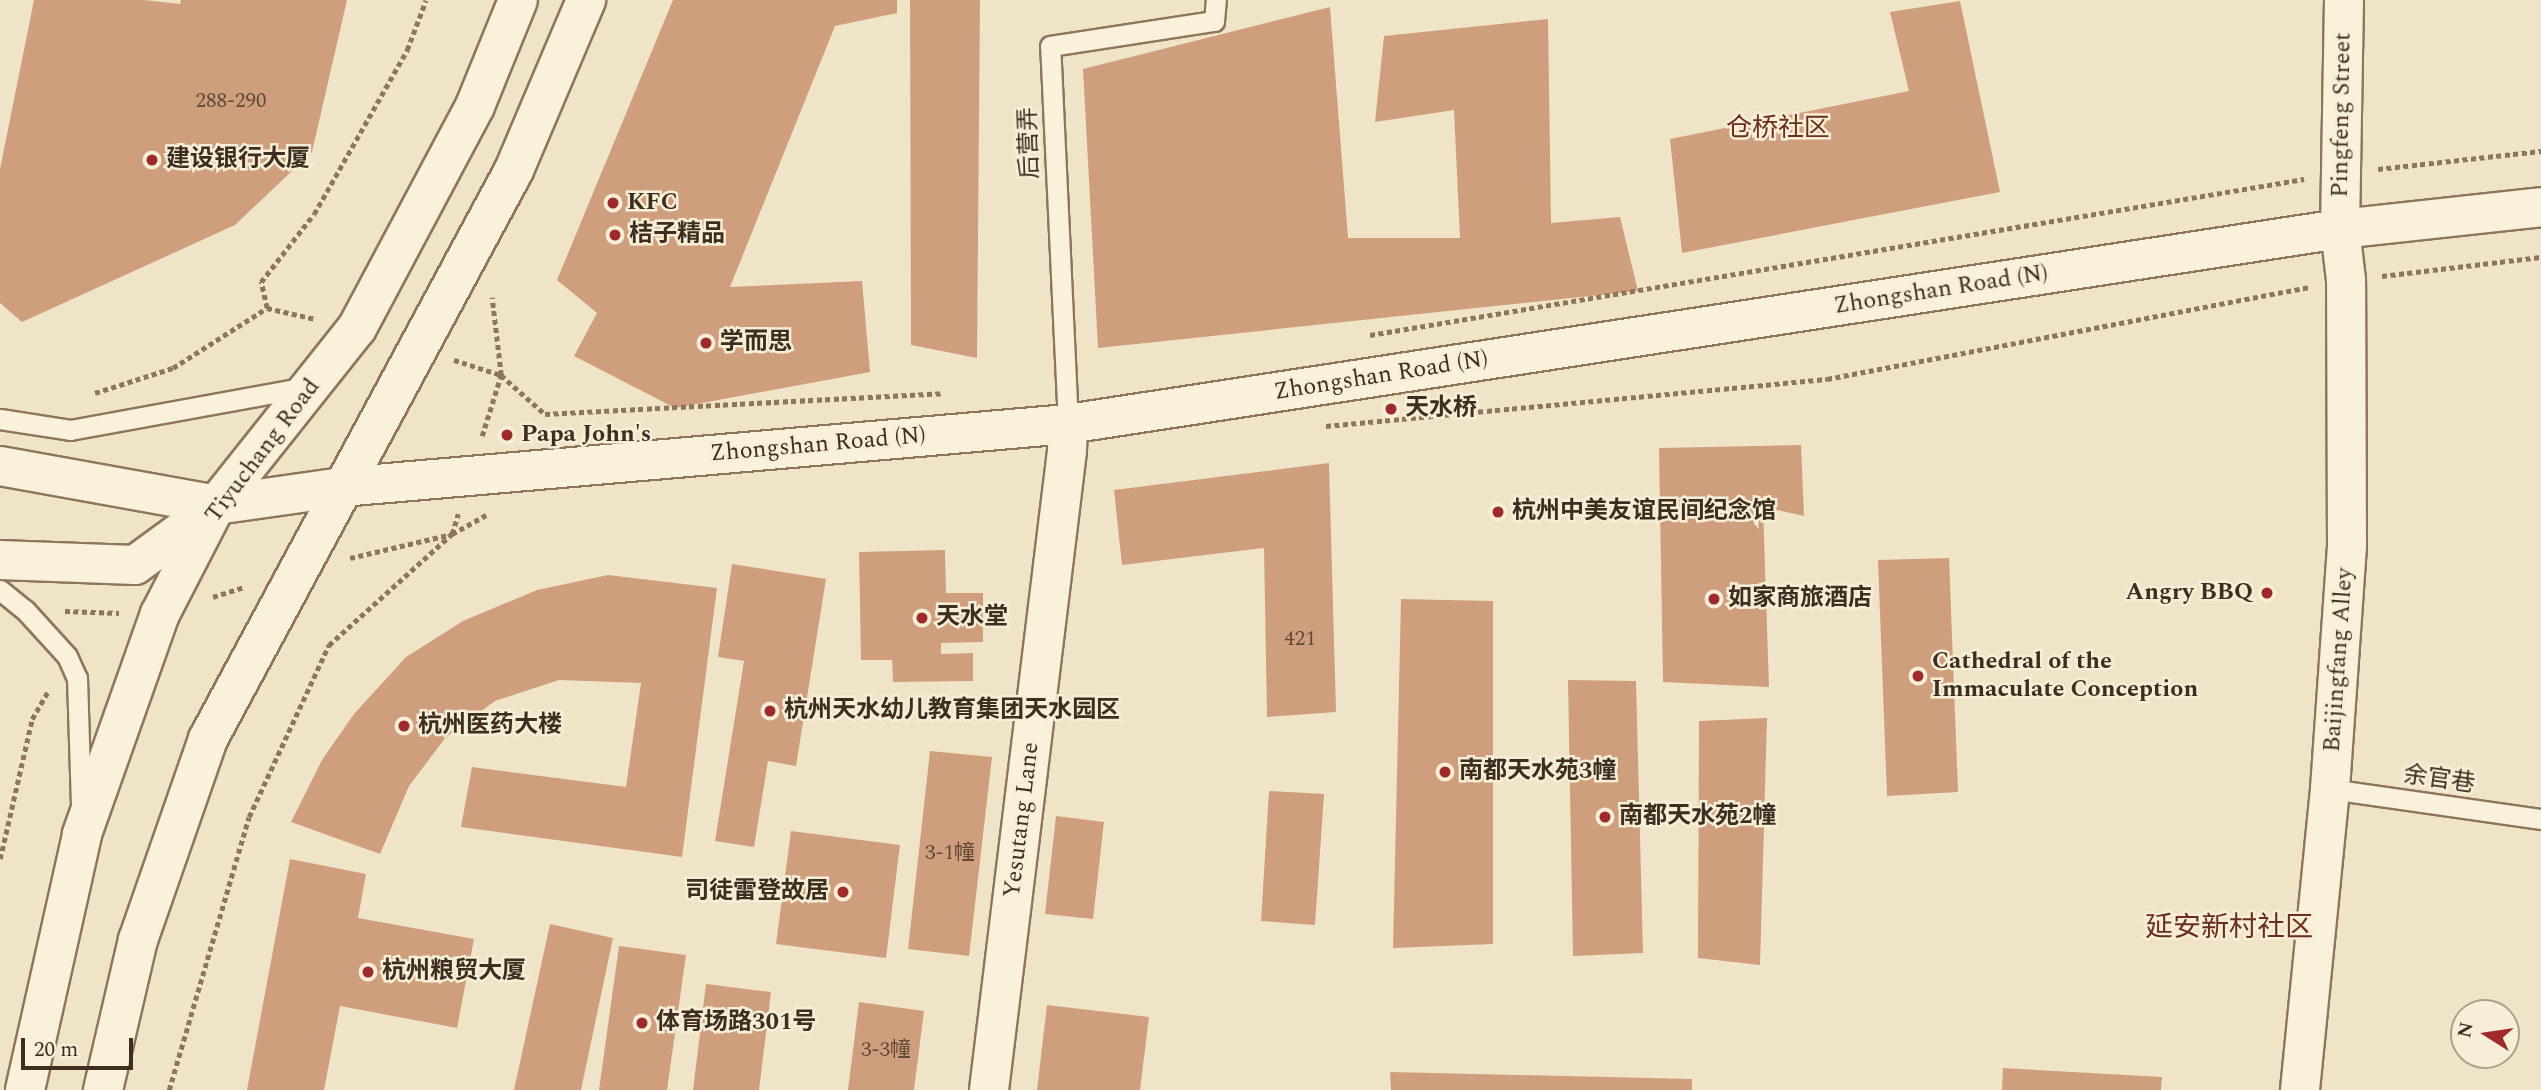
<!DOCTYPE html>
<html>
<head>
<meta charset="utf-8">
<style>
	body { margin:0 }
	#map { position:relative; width:2541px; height:1090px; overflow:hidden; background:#f0e4c8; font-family:Spectral,"Noto Sans SC",serif }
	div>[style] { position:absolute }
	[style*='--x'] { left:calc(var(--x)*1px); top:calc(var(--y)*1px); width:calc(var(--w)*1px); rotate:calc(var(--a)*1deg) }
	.building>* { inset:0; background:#cf9f7d }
	.path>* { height:4.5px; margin-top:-2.25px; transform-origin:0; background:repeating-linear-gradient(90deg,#8d765c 0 5px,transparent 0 8.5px) }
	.roads { filter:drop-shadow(2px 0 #8d765c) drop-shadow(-2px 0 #8d765c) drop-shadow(0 2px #8d765c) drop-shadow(0 -2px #8d765c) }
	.service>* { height:19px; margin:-9.5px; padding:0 9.5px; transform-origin:9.5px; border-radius:9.5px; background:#faf1dc }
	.minor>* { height:38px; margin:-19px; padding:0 19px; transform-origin:19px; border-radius:19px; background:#faf1dc }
	.tertiary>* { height:38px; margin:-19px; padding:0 19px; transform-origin:19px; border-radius:19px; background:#faf1dc }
	.secondary>* { height:38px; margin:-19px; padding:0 19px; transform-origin:19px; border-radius:19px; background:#faf1dc }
	.dots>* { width:19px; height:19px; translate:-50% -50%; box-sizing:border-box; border:4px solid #f7eed8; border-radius:50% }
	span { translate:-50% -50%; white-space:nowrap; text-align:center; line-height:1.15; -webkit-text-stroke:5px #f7eed8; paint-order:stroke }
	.number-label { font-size:21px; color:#624a37 }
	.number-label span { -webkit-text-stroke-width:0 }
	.street-label { font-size:24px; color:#3d2e20 }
	.poi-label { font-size:24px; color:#3d2e20; font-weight:700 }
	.left { translate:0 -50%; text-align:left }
	.right { translate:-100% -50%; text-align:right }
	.neighbourhood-label { font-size:26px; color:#6b2e1e }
	.quarter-label { font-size:28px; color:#6b2e1e }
	.north { position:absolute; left:2450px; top:999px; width:70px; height:70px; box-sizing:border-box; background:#f7eed8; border:2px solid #ada18e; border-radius:50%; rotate:282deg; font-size:19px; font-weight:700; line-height:28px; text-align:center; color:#3d2e20 }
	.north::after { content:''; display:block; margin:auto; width:24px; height:32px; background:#9e2a2b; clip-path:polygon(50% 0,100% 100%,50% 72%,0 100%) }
	.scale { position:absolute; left:21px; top:1038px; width:112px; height:32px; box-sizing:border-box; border:4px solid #3d2e20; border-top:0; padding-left:9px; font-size:21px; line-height:24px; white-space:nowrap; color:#3d2e20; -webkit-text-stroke:5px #f7eed8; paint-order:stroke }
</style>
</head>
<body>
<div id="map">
	<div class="building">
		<i style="clip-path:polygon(34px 0,144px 0,180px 4px,181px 0,347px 0,312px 152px,235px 225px,22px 322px,0 303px,0 169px)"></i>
		<i style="clip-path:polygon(673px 0,897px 0,897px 13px,835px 26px,730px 287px,862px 281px,870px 372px,675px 408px,574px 356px,597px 313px,557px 280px)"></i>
		<i style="clip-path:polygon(910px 0,980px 0,977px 358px,911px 345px)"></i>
		<i style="clip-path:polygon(1960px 1px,2000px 192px,1682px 253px,1670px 139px,1909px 91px,1890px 12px)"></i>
		<i style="clip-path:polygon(1330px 7px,1348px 238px,1460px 238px,1454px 110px,1375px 122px,1384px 36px,1548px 19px,1551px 223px,1620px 217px,1638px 291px,1098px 348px,1083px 69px)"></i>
		<i style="clip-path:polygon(1801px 445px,1804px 516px,1763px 507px,1769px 687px,1663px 682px,1659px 448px)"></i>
		<i style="clip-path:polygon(1329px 463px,1336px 712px,1267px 717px,1264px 548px,1122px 565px,1114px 490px)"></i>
		<i style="clip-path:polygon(945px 550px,946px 593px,983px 593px,983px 642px,941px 643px,941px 654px,973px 653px,973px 681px,893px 682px,892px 660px,861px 660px,859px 552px)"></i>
		<i style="clip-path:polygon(1949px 558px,1958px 792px,1887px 796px,1878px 560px)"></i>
		<i style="clip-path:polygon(732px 564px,826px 579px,796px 766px,768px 761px,754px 847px,715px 841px,744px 661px,718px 657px)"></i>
		<i style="clip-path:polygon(608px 575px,717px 588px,682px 857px,461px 827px,472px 767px,626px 787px,641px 683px,559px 680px,495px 701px,446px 737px,409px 786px,380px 854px,291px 822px,322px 760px,354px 714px,406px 657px,463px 621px,537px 590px)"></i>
		<i style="clip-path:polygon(1401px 599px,1493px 601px,1493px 944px,1393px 948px)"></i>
		<i style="clip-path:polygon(1568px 680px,1636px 681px,1643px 953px,1573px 956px)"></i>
		<i style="clip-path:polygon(1767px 718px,1760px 965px,1698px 958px,1699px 721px)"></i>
		<i style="clip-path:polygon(930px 751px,992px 757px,969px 956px,908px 949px)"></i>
		<i style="clip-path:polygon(1269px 791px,1324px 794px,1315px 925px,1261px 921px)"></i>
		<i style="clip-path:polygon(1056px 816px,1104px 822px,1093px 919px,1045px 914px)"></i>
		<i style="clip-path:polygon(791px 831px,900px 845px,886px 958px,776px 944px)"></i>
		<i style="clip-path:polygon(290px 859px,366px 874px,358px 918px,474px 939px,457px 1028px,340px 1006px,324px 1090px,247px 1090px)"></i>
		<i style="clip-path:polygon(550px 924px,613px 938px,581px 1090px,514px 1090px)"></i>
		<i style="clip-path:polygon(619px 946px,686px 955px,667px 1090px,599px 1090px)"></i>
		<i style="clip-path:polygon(706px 984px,771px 992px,759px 1090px,693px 1090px)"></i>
		<i style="clip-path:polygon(859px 1002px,924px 1011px,914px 1090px,848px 1090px)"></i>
		<i style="clip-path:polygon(1047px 1005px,1149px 1017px,1140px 1090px,1037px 1090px)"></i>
		<i style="clip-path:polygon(2003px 1068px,2162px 1077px,2161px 1090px,2002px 1090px)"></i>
		<i style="clip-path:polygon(1390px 1072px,1692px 1079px,1692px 1090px,1391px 1090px)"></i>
	</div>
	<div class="path">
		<i style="--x:2378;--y:169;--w:164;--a:-6.3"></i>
		<i style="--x:2382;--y:276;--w:160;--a:-6.8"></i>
		<i style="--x:267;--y:308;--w:27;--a:-103"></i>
		<i style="--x:261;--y:282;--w:86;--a:-52.1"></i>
		<i style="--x:314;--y:214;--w:189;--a:-60.4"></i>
		<i style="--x:407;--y:50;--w:53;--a:-69.2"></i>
		<i style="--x:1370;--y:335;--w:947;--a:-9.48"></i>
		<i style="--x:454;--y:360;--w:49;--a:17.7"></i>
		<i style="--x:501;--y:375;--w:59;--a:41.6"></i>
		<i style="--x:545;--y:414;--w:398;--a:-3"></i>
		<i style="--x:95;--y:393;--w:82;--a:-17.8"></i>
		<i style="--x:173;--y:368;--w:112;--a:-32.6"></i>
		<i style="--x:267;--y:308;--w:49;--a:12.9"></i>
		<i style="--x:1326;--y:426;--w:503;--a:-5.36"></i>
		<i style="--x:1827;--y:379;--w:490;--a:-10.8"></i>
		<i style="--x:482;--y:436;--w:64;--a:-72.7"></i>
		<i style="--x:501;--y:375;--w:78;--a:-96.7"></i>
		<i style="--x:350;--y:558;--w:105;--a:-13.2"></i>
		<i style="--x:452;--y:534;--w:41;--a:-29.1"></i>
		<i style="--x:213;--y:597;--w:33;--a:-18"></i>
		<i style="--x:65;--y:611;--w:54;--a:2.1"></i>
		<i style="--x:0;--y:859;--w:144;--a:-77.1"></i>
		<i style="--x:32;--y:719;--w:32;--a:-60"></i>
		<i style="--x:169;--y:1090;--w:284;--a:-73.7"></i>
		<i style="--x:249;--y:817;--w:190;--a:-65.1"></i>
		<i style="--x:329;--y:645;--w:166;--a:-42.1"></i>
		<i style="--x:452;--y:534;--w:21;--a:-73"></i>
	</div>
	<div class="roads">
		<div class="service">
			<i style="--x:0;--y:419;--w:71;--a:8.9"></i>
			<i style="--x:70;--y:430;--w:241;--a:-10.3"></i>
			<i style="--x:1068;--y:424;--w:378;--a:-92.7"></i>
			<i style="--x:1050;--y:46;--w:166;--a:-8.7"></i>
			<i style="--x:1214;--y:21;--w:21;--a:-85"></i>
			<i style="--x:0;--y:590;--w:32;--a:39"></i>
			<i style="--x:25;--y:610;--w:62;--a:47.6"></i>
			<i style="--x:67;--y:656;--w:24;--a:66"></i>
			<i style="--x:77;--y:678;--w:129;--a:88.2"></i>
			<i style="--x:2330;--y:789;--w:213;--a:8.1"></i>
		</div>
		<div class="minor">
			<i style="--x:989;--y:1090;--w:644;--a:-83.04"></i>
			<i style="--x:1067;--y:451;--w:27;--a:-88"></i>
		</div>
		<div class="tertiary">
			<i style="--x:2300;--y:1090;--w:302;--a:-84.3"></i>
			<i style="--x:2330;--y:789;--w:244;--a:-86"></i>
			<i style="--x:2347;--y:546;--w:266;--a:-90.2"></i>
			<i style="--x:2346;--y:280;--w:51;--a:-96.7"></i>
			<i style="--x:2340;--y:229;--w:229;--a:-89"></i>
		</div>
		<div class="secondary">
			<i style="--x:0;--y:466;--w:219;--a:10.2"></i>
			<i style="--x:216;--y:505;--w:127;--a:-8.1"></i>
			<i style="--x:342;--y:487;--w:729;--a:-4.96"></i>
			<i style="--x:1068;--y:424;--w:1287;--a:-8.72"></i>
			<i style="--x:2340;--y:229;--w:202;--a:-6.2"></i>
			<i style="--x:0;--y:560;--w:135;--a:2.1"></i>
			<i style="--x:135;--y:565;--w:92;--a:-36.1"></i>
			<i style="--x:25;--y:1090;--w:262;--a:-77.4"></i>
			<i style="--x:82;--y:834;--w:233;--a:-70.5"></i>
			<i style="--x:160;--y:614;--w:123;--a:-62.8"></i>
			<i style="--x:216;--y:505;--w:226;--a:-51.5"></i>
			<i style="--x:357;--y:328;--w:251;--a:-62"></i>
			<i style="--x:475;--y:106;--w:114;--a:-67.9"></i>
			<i style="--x:103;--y:1090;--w:154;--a:-76.9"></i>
			<i style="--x:138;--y:940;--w:213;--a:-70.8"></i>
			<i style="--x:208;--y:739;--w:646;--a:-61.73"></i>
			<i style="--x:514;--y:170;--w:185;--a:-67"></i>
		</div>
	</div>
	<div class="dots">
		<i style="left:152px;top:160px;background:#9e2a2b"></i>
		<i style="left:613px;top:203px;background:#9e2a2b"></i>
		<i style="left:615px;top:235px;background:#9e2a2b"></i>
		<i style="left:706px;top:343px;background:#9e2a2b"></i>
		<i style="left:1391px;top:409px;background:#9e2a2b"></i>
		<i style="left:507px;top:435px;background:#9e2a2b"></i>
		<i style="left:1498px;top:512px;background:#9e2a2b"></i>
		<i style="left:2267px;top:593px;background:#9e2a2b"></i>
		<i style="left:1714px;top:599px;background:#9e2a2b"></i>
		<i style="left:922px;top:618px;background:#9e2a2b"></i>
		<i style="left:1918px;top:676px;background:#9e2a2b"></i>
		<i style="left:770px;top:711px;background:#9e2a2b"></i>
		<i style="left:404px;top:726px;background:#9e2a2b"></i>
		<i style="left:1445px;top:772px;background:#9e2a2b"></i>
		<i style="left:1605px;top:817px;background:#9e2a2b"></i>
		<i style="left:843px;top:892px;background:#9e2a2b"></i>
		<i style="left:368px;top:972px;background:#9e2a2b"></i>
		<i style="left:642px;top:1023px;background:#9e2a2b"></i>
	</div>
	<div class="number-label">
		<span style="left:231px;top:101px">288-290</span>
		<span style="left:1300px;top:639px">421</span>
		<span style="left:950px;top:853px">3-1幢</span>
		<span style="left:886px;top:1050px">3-3幢</span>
	</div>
	<div class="street-label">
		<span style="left:2342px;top:115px;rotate:-89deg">Pingfeng Street</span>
		<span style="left:1030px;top:143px;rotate:-92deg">后营弄</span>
		<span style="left:1941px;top:290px;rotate:-9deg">Zhongshan Road (N)</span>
		<span style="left:1381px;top:376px;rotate:-9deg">Zhongshan Road (N)</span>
		<span style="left:818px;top:445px;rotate:-5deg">Zhongshan Road (N)</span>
		<span style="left:263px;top:451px;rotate:-53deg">Tiyuchang Road</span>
		<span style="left:2339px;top:660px;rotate:-86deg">Baijingfang Alley</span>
		<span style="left:2439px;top:780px;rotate:8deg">余官巷</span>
		<span style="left:1022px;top:820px;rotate:-83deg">Yesutang Lane</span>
	</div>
	<div class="poi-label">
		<span class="left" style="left:166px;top:160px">建设银行大厦</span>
		<span class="left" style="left:627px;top:203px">KFC</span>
		<span class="left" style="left:629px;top:235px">桔子精品</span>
		<span class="left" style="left:720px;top:343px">学而思</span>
		<span class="left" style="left:1405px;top:409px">天水桥</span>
		<span class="left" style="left:521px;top:435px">Papa John's</span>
		<span class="left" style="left:1512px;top:512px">杭州中美友谊民间纪念馆</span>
		<span class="right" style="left:2253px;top:593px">Angry BBQ</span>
		<span class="left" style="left:1728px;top:599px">如家商旅酒店</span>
		<span class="left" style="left:936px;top:618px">天水堂</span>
		<span class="left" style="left:1932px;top:676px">Cathedral of the<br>Immaculate Conception</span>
		<span class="left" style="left:784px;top:711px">杭州天水幼儿教育集团天水园区</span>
		<span class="left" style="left:418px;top:726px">杭州医药大楼</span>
		<span class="left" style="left:1459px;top:772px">南都天水苑3幢</span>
		<span class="left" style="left:1619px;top:817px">南都天水苑2幢</span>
		<span class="right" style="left:829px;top:892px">司徒雷登故居</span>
		<span class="left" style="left:382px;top:972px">杭州粮贸大厦</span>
		<span class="left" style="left:656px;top:1023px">体育场路301号</span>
	</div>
	<div class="neighbourhood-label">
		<span style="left:1778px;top:129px">仓桥社区</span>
	</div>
	<div class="quarter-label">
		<span style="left:2229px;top:928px">延安新村社区</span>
	</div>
	<div class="north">N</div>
	<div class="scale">20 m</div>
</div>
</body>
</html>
